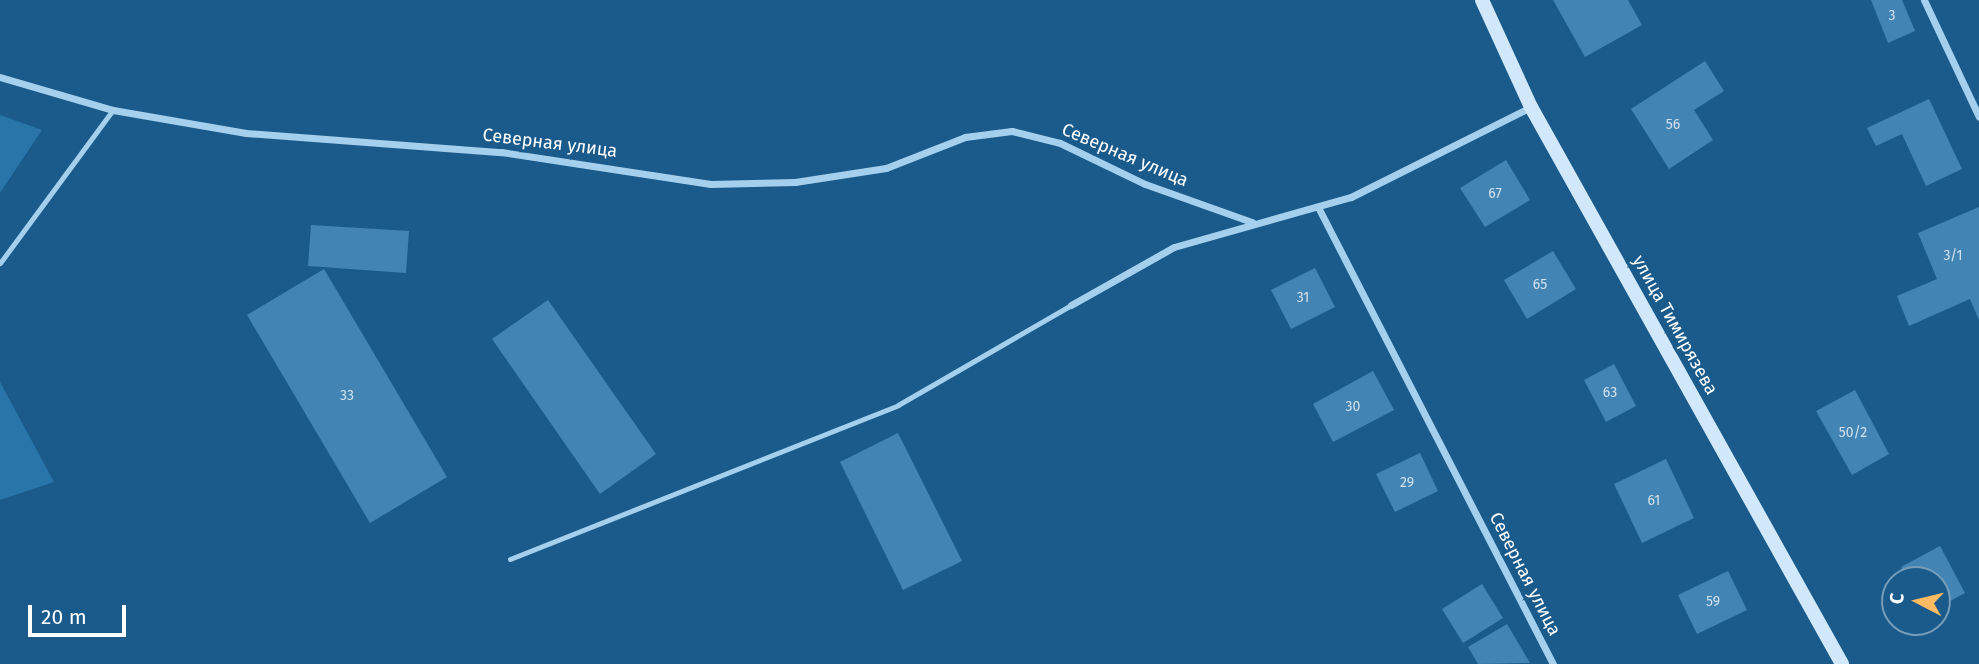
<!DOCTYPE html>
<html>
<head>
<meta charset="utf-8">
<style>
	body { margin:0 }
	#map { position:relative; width:1979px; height:664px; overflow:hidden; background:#1a5b8c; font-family:"Fira Sans",sans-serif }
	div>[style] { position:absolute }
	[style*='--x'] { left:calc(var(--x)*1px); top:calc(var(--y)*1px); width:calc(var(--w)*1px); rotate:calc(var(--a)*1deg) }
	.green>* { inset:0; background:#2974a8 }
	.building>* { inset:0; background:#4285b4 }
	.lane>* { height:5px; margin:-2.5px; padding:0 2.5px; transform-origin:2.5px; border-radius:2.5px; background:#a4d0ee }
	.street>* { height:7px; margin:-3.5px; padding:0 3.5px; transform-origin:3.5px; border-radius:3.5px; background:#a4d0ee }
	.secondary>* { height:14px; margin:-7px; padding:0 7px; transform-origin:7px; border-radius:7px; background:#d1e8fa }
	span { translate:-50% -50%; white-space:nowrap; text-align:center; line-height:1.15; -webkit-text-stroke:6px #1a5b8c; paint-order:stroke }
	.number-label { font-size:14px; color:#d0e0ec }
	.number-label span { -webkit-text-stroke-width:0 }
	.street-label { font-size:18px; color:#fff }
	.north { position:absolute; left:1881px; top:566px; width:70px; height:70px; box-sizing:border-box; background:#1a5b8c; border:2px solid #769dba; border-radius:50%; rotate:277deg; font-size:19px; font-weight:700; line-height:28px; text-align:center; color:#fff }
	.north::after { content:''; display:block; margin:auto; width:24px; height:32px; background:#ffbb61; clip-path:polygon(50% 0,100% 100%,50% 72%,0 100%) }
	.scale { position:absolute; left:28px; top:605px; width:98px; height:32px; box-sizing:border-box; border:4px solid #fff; border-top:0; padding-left:9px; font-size:21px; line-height:24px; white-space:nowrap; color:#fff; -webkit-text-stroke:5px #1a5b8c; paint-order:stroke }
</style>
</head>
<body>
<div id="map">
	<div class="green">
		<i style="clip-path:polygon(0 115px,42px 130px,0 193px)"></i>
		<i style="clip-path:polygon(0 382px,54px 482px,0 500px)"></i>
	</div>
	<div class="building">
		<i style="clip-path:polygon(1553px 0,1628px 0,1642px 25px,1585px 57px)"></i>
		<i style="clip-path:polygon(1871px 0,1902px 0,1915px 31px,1888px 43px)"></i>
		<i style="clip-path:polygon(1705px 61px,1724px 91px,1694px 110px,1713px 140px,1669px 169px,1631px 109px)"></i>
		<i style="clip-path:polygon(1929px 99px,1962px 169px,1926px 186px,1902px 134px,1876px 146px,1867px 128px)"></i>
		<i style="clip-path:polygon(1506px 160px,1530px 200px,1485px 227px,1460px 188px)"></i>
		<i style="clip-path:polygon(1979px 207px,1979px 320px,1970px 299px,1909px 326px,1897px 296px,1937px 279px,1918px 233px)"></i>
		<i style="clip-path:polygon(311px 225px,409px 231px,406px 273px,308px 266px)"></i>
		<i style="clip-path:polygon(1553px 251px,1576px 289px,1527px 319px,1504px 280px)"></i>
		<i style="clip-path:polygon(1315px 268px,1335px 307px,1291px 329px,1271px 290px)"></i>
		<i style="clip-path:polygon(324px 269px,447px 477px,370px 523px,247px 315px)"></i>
		<i style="clip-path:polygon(548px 300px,656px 454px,600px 494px,492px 339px)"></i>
		<i style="clip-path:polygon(1614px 364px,1636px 406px,1606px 422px,1584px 380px)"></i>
		<i style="clip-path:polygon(1373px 371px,1394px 410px,1333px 442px,1313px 404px)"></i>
		<i style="clip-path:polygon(1855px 390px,1889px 454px,1852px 475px,1816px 411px)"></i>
		<i style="clip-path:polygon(898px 433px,962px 561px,903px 590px,840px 462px)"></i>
		<i style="clip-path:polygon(1420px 453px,1438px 491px,1395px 512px,1376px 474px)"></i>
		<i style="clip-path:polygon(1666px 459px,1694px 518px,1642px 543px,1614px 484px)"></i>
		<i style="clip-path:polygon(1940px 546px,1965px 593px,1937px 608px,1937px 580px,1908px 580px,1901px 567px)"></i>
		<i style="clip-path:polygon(1728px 571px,1747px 610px,1697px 634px,1678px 595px)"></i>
		<i style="clip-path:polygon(1482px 584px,1503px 618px,1463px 643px,1442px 609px)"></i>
		<i style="clip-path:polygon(1507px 624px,1530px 663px,1478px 664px,1468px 647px)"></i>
	</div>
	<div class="lane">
		<i style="--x:0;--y:263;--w:190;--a:-53.6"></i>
		<i style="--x:510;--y:559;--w:417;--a:-21.6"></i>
		<i style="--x:898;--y:405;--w:200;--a:-30"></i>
	</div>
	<div class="street">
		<i style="--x:1924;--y:0;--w:129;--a:64.8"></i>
		<i style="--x:0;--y:77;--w:118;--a:16.3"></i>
		<i style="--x:113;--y:110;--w:135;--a:9.8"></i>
		<i style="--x:246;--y:133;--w:256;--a:4.3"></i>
		<i style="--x:501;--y:152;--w:212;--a:8.7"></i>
		<i style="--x:711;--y:184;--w:84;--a:-1.4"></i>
		<i style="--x:795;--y:182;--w:92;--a:-8.7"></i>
		<i style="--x:886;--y:168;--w:85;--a:-21.4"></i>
		<i style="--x:965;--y:137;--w:47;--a:-7.3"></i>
		<i style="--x:1012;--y:131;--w:49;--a:14"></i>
		<i style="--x:1060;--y:143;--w:94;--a:25.8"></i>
		<i style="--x:1145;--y:184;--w:114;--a:19.6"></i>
		<i style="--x:1319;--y:209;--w:512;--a:62.78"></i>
		<i style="--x:1071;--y:305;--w:118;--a:-29.4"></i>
		<i style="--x:1174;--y:247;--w:184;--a:-15.8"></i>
		<i style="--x:1351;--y:197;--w:201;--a:-26.6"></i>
	</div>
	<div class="secondary">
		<i style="--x:1482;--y:0;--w:118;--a:65.4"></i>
		<i style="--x:1531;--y:107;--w:638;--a:60.82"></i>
	</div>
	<div class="number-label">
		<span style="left:1892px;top:16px">3</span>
		<span style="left:1673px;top:125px">56</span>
		<span style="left:1495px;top:194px">67</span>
		<span style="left:1953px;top:256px">3/1</span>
		<span style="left:1540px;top:285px">65</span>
		<span style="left:1303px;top:298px">31</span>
		<span style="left:1610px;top:393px">63</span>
		<span style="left:347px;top:396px">33</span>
		<span style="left:1353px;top:407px">30</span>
		<span style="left:1853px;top:433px">50/2</span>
		<span style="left:1407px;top:483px">29</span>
		<span style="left:1654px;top:501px">61</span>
		<span style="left:1713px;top:602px">59</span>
	</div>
	<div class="street-label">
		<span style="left:550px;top:143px;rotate:7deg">Северная улица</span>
		<span style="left:1125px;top:155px;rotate:23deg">Северная улица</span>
		<span style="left:1675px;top:325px;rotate:61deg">улица Тимирязева</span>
		<span style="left:1525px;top:574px;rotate:63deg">Северная улица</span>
	</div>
	<div class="north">С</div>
	<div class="scale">20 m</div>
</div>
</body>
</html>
